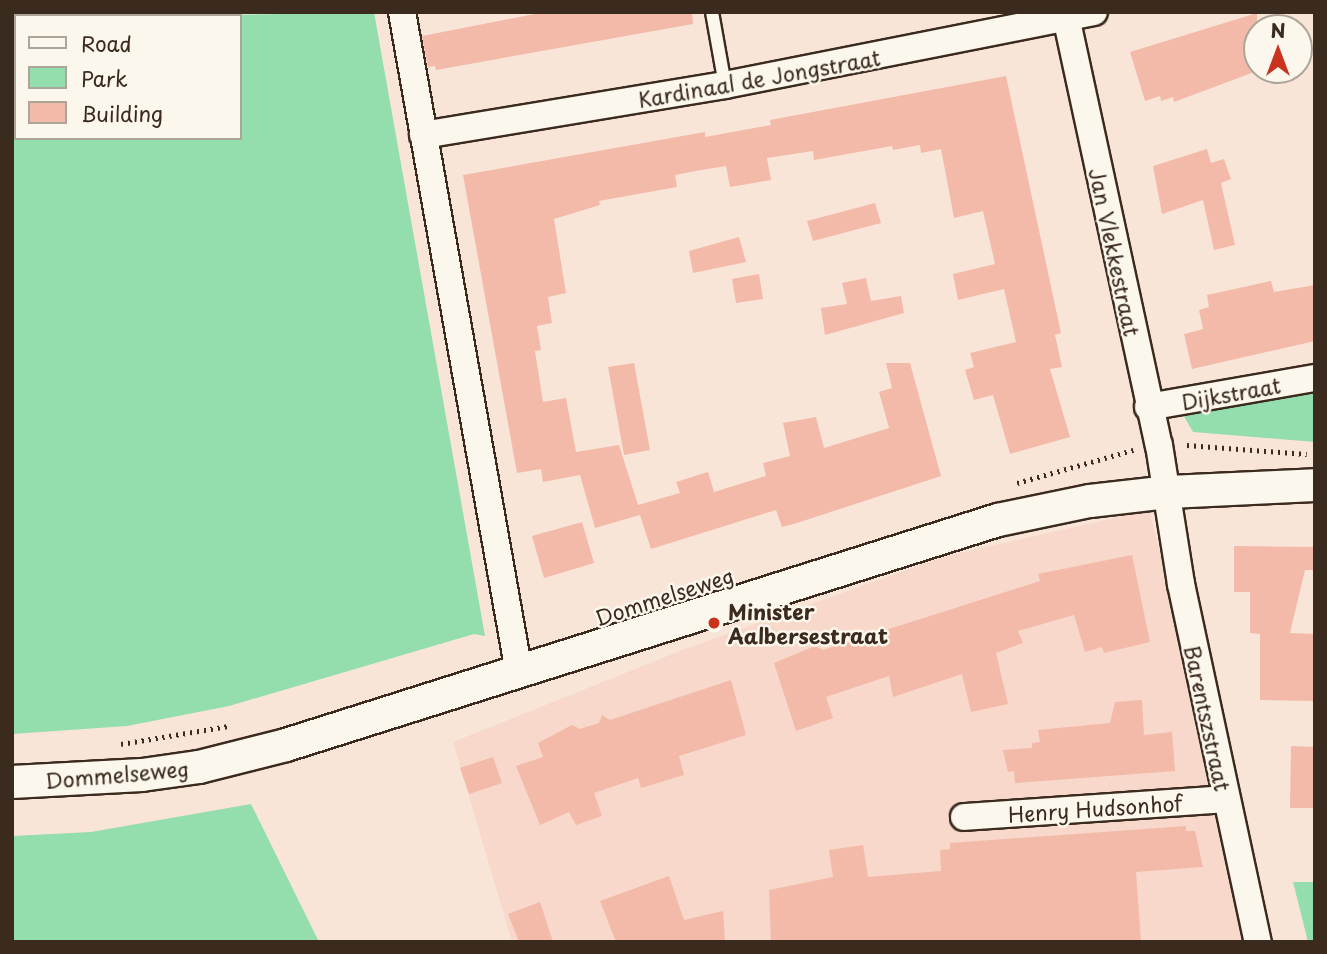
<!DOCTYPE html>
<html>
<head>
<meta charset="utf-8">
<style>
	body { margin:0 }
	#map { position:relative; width:1327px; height:954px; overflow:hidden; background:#f9e5d8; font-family:"Playpen Sans",sans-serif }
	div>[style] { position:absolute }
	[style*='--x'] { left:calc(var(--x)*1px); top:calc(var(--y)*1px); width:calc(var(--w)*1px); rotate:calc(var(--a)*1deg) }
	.built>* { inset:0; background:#f7d8ca }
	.green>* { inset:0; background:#94ddad }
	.building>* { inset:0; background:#f3baaa }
	.path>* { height:4.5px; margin-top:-2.25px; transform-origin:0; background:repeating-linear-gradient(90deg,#3b2a1e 0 2px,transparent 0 7px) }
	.roads { filter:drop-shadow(2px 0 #3b2a1e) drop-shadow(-2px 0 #3b2a1e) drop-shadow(0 2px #3b2a1e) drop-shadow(0 -2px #3b2a1e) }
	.service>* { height:12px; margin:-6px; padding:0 6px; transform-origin:6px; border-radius:6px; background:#fbf7ec }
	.minor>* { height:26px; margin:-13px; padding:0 13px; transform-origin:13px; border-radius:13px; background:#fbf7ec }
	.tertiary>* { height:32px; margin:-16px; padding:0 16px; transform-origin:16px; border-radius:16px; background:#fbf7ec }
	.dots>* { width:19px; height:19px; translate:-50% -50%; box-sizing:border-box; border:4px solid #fbf7ec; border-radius:50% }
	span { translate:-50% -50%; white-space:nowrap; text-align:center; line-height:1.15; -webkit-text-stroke:5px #fbf7ec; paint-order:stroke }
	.street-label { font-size:21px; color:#3b2a1e }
	.poi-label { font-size:21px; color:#3b2a1e; font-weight:700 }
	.left { translate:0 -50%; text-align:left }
	.frame { position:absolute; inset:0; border:14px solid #3b2a1e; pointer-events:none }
	.legend { position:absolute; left:14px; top:14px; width:228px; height:126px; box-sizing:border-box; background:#fbf7ec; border:2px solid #aea59a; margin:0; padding:9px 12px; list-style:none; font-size:21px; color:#3b2a1e }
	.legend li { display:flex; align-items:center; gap:14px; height:35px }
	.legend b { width:35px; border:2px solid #aea59a }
	.north { position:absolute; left:1243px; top:14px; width:70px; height:70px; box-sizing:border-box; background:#fbf7ec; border:2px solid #aea59a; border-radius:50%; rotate:0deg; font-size:19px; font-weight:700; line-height:28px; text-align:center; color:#3b2a1e }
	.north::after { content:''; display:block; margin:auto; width:24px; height:32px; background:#c8321e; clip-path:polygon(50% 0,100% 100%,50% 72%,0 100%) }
</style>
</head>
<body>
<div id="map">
	<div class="built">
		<i style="clip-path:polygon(1149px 510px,1261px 942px,512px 942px,453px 742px,685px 649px,946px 556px)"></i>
	</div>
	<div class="green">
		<i style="clip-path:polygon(12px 12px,25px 16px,16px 16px,16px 138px,240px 138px,240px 16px,180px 16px,374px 12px,485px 636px,474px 634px,229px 706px,127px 726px,12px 734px)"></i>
		<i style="clip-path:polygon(1315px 390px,1315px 442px,1193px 432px,1182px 413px)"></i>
		<i style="clip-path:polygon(251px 804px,319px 942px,12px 942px,12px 836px,91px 832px)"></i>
		<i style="clip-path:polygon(1293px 882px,1315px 882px,1315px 942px,1308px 942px)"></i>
	</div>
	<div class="building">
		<i style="clip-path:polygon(545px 12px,692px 12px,693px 24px,436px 70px,435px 66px,428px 67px,422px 36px)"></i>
		<i style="clip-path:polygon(1257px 13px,1257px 71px,1174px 102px,1173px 97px,1161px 101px,1160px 96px,1145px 101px,1130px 52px)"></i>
		<i style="clip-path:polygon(1006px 76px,1061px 333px,1055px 335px,1062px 367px,1050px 369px,1070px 437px,1010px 454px,993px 395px,974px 400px,965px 370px,974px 367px,970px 353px,1016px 342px,1004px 289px,958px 300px,953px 274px,995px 264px,983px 211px,954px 218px,941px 149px,921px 153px,920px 145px,893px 150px,892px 146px,814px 160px,813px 151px,767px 158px,771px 180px,730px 187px,726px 166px,701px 170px,675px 175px,677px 187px,599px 201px,600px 205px,554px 219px,566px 293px,548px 297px,552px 323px,537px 326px,541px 350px,535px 351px,543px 402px,566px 398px,576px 452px,619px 445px,638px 505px,680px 493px,676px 482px,708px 472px,714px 492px,766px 476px,763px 463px,790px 456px,783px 423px,816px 417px,824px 448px,889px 428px,879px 392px,892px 388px,886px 363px,910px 363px,941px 476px,797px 523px,782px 527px,776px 510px,651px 549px,640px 515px,595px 528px,580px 475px,543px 482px,541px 469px,517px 473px,463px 175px,705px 132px,705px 137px,771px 125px,770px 120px)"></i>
		<i style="clip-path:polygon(1207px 149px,1211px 163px,1224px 159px,1231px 179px,1221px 183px,1235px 245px,1214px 250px,1203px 200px,1162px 214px,1153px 166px)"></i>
		<i style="clip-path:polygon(875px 203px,881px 223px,813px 241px,807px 221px)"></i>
		<i style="clip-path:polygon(739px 237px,746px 262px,693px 273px,689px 251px)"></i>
		<i style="clip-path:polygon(759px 274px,763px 299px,736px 303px,732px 279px)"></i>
		<i style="clip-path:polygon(866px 278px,871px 301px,901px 296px,904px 313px,825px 335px,821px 308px,847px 304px,842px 283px)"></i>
		<i style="clip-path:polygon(1271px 281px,1274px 292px,1315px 285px,1315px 341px,1192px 369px,1184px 334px,1203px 329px,1199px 310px,1209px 307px,1207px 295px)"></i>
		<i style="clip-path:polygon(634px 363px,650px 450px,624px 455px,608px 367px)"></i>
		<i style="clip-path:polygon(582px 522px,594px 563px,544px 578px,532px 536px)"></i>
		<i style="clip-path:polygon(1234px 546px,1315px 547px,1315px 570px,1305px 570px,1290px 633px,1315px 634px,1315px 701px,1260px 700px,1260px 634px,1250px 633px,1250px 592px,1234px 592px)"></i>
		<i style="clip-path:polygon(1132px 555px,1150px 642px,1104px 653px,1102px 647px,1085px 652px,1074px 615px,1018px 631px,1023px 643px,996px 653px,1008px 704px,971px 712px,962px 674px,893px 697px,889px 676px,826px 697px,833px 718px,796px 731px,774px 663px,815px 646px,823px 650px,1040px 581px,1038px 574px)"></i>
		<i style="clip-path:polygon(731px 680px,746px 735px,679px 756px,684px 775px,641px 788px,638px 778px,594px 793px,602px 816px,576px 825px,569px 812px,540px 825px,516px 766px,543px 757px,538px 743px,572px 725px,580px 729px,599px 723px,602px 715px,610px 720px)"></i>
		<i style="clip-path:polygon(1142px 700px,1144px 735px,1172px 732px,1175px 771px,1015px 783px,1014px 771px,1008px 772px,1003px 750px,1032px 748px,1032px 743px,1040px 742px,1038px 730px,1110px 723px,1115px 702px)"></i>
		<i style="clip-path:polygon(1291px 746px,1315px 747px,1315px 808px,1290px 808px)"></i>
		<i style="clip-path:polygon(493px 757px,502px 783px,469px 794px,460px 768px)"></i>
		<i style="clip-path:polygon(1186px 826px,1186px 831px,1195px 831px,1203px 867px,1136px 872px,1141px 942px,771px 942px,769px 890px,833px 877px,829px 850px,863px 845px,868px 877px,941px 871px,940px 850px,950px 849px,950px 843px)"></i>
		<i style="clip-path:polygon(669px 876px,684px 920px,723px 911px,725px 942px,616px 942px,600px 901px)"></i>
		<i style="clip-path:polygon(540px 902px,553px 942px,519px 942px,508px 914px)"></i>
	</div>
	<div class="path">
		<i style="--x:1187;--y:445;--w:120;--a:4.3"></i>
		<i style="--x:1017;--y:483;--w:121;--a:-15.9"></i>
		<i style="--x:121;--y:744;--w:109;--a:-9.5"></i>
	</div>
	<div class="roads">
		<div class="service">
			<i style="--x:712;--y:12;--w:74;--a:79.9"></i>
		</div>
		<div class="minor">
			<i style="--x:402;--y:12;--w:670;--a:79.95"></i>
			<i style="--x:1065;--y:12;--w:443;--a:77.8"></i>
			<i style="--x:1159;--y:445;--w:141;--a:81"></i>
			<i style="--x:1181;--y:584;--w:366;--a:77.9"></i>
			<i style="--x:423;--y:135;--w:306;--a:-9.4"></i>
			<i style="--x:725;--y:85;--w:376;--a:-11.2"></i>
			<i style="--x:1148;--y:407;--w:169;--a:-9.9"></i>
			<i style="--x:964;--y:817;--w:262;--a:-3.9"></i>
		</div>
		<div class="tertiary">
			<i style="--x:12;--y:782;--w:130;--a:-3.1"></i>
			<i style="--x:142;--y:775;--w:58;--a:-8"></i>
			<i style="--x:199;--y:767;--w:90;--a:-14.2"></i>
			<i style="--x:286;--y:745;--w:747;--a:-17.54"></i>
			<i style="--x:998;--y:520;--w:94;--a:-11.7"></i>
			<i style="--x:1090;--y:501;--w:80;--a:-6.5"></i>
			<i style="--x:1169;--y:492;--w:146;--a:-2.7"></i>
		</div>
	</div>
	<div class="dots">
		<i style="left:714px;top:623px;background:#c8321e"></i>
	</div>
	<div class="street-label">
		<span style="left:759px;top:78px;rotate:-10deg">Kardinaal de Jongstraat</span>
		<span style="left:1115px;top:252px;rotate:78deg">Jan Vlekkestraat</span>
		<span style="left:1231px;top:393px;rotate:-10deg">Dijkstraat</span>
		<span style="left:664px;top:596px;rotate:-18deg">Dommelseweg</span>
		<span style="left:1208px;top:718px;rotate:78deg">Barentszstraat</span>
		<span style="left:117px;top:774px;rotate:-5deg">Dommelseweg</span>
		<span style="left:1095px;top:808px;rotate:-4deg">Henry Hudsonhof</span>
	</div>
	<div class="poi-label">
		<span class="left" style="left:728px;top:623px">Minister<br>Aalbersestraat</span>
	</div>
	<div class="frame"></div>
	<ul class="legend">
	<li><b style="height:9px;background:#fbf7ec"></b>Road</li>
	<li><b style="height:19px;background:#94ddad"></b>Park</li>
	<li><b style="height:19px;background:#f3baaa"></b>Building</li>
	</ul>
	<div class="north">N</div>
</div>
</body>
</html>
